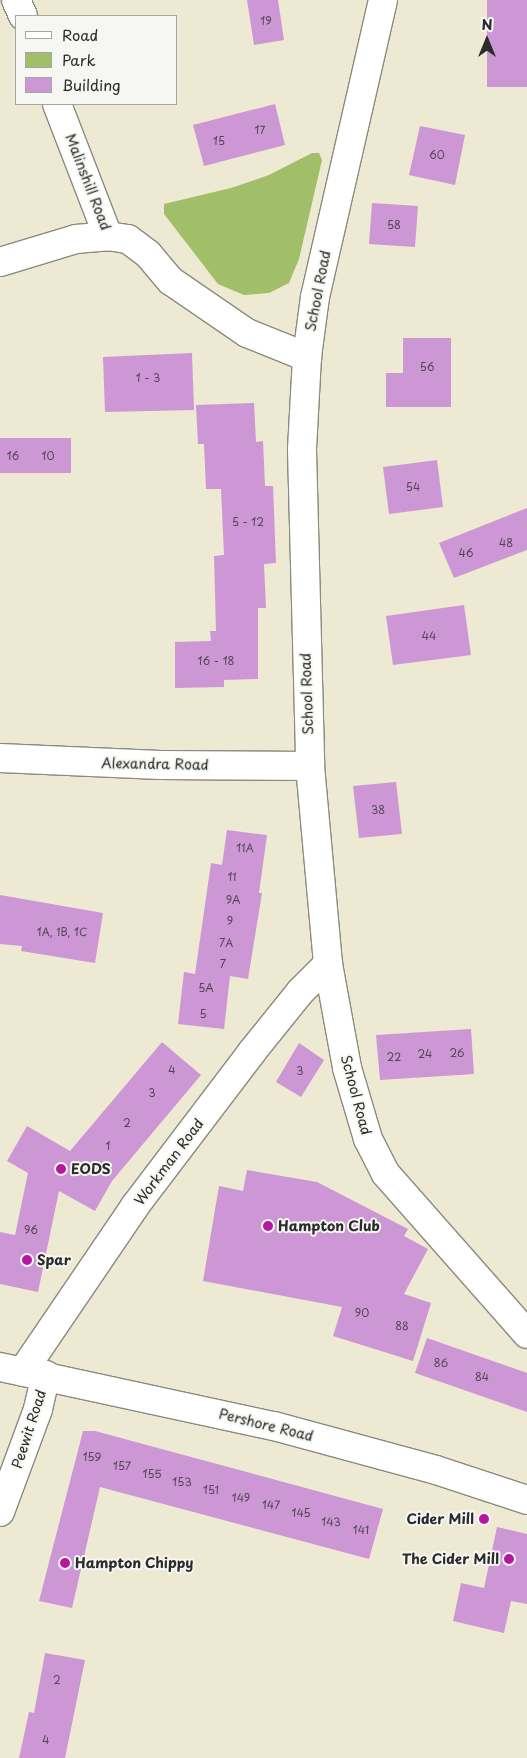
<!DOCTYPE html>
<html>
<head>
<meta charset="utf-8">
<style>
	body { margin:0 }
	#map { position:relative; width:527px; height:1758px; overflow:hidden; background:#eee9d2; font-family:"Playpen Sans",sans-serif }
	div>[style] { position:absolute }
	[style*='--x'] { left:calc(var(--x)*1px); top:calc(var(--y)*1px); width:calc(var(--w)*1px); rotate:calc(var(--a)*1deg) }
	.green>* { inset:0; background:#a0bf68 }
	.building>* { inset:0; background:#cd97d6 }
	.roads { filter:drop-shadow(1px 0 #8c8a7e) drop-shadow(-1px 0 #8c8a7e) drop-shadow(0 1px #8c8a7e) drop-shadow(0 -1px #8c8a7e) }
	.minor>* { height:28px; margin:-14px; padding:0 14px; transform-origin:14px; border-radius:14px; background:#fff }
	.major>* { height:28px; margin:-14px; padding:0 14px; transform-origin:14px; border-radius:14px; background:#fff }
	.dots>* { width:14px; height:14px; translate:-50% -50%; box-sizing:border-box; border:2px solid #f6f6f2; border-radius:50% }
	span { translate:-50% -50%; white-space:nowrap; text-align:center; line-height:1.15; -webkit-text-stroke:4px #f6f6f2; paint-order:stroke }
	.number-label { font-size:11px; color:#544656 }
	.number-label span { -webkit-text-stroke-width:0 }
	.street-label { font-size:14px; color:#2b2b2b }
	.poi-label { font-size:14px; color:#2b2b2b; font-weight:700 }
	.left { translate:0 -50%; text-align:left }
	.right { translate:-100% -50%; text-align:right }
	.legend { position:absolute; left:15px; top:15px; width:162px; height:90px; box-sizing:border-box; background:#f6f6f2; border:1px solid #a5a5a2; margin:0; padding:6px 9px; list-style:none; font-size:15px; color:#2b2b2b }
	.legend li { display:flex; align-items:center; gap:10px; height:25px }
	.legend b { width:25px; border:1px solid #a5a5a2 }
	.north { position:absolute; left:462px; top:15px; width:50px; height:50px; -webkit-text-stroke:4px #f6f6f2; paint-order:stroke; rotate:0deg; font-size:14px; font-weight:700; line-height:20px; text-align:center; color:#2b2b2b }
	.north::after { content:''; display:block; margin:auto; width:18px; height:22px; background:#2b2b2b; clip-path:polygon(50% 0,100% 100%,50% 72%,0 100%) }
</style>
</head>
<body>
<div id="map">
	<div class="green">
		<i style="clip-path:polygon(312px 153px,319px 153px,322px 160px,299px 259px,289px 283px,269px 293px,244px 295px,218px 284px,164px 214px,164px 204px,231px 188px,269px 175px)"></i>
	</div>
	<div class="building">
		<i style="clip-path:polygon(247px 0,278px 0,284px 40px,254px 45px)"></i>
		<i style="clip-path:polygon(487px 0,527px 0,527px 87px,487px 87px)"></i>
		<i style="clip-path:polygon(275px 104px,285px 145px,204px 166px,193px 125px)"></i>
		<i style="clip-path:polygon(420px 126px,465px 135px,455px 185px,409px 175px)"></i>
		<i style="clip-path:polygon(372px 203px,418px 206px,415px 247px,369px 244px)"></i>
		<i style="clip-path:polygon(403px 338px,451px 338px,451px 407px,386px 407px,386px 373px,403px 373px)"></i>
		<i style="clip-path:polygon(192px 353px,194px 410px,105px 412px,103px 357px)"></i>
		<i style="clip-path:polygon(254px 403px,256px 442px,263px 441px,265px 486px,273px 486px,276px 563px,264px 564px,266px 608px,258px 608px,258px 679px,224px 680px,224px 687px,175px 688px,175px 642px,211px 641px,210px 631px,216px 631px,214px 556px,224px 555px,221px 489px,206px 489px,204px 444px,198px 444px,196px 405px)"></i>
		<i style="clip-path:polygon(0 438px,71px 438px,71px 473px,0 473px)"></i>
		<i style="clip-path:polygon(437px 460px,443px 507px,389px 514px,383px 467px)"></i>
		<i style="clip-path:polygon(527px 508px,527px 550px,454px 578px,439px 543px)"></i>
		<i style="clip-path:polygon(464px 605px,471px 655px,393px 665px,386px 616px)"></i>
		<i style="clip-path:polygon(396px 782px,402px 834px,359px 838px,353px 786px)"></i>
		<i style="clip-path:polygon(227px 830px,267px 835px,259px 893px,262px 893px,248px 979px,230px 976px,224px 1029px,178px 1024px,184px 972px,195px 974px,211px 863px,222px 865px)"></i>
		<i style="clip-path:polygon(0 895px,103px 913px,95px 963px,21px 951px,22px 946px,0 944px)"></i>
		<i style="clip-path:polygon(471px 1029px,474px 1074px,380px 1080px,376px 1035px)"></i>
		<i style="clip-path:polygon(162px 1042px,201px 1075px,112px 1181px,95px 1211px,59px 1191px,38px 1292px,0 1284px,0 1232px,15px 1235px,28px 1173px,7px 1161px,27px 1126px,70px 1151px)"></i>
		<i style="clip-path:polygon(299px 1043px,324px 1060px,301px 1097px,276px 1082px)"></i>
		<i style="clip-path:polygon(247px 1170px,317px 1182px,408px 1229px,404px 1236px,428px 1249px,404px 1294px,431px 1303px,413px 1361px,333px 1336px,342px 1307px,203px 1281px,219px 1186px,243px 1191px)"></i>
		<i style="clip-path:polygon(427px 1338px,527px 1373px,527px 1412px,415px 1373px)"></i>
		<i style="clip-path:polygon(83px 1431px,95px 1431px,383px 1509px,369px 1559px,100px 1487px,72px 1608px,39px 1601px)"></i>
		<i style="clip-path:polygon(497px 1527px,527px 1534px,527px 1604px,511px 1601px,504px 1633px,453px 1621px,461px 1583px,484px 1588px)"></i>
		<i style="clip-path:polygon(45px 1653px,85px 1660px,65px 1758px,19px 1758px,29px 1712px,34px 1713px)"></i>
	</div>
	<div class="roads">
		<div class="minor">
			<i style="--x:16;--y:0;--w:17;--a:66"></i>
			<i style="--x:383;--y:0;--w:305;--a:102.9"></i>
			<i style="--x:315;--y:297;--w:61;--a:97.6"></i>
			<i style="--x:307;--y:357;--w:93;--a:93.1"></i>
			<i style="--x:302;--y:450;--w:316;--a:88.5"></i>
			<i style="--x:310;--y:766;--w:199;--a:84.8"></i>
			<i style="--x:328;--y:964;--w:106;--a:79.6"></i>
			<i style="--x:347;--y:1068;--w:74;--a:73.5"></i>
			<i style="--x:368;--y:1139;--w:39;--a:63"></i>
			<i style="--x:386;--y:1174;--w:213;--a:48.6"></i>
			<i style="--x:57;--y:104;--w:142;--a:68.9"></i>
			<i style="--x:0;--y:262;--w:79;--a:-16.8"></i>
			<i style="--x:76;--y:239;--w:32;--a:-5"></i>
			<i style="--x:108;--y:236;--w:20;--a:9"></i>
			<i style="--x:128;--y:239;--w:25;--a:37"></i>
			<i style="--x:148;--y:254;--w:35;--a:50"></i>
			<i style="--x:171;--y:281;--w:92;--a:34.4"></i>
			<i style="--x:247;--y:333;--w:65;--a:21.8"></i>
			<i style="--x:0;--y:758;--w:160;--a:2.5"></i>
			<i style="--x:160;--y:765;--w:150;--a:0.4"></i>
			<i style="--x:23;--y:1371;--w:199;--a:-55.8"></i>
			<i style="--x:135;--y:1206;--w:192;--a:-52.8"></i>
			<i style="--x:251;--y:1053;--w:78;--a:-51.2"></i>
			<i style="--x:300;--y:992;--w:40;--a:-45"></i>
			<i style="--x:0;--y:1512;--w:110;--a:-69.7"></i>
			<i style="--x:38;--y:1409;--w:35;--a:-77"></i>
		</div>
		<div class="major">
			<i style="--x:0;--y:1367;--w:280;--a:12.2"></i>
			<i style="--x:274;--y:1426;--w:168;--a:15.2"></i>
			<i style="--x:436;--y:1470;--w:96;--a:18.2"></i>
		</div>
	</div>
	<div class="dots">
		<i style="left:61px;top:1169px;background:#b5179e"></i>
		<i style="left:268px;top:1226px;background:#b5179e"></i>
		<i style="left:27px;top:1260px;background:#b5179e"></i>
		<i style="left:484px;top:1519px;background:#b5179e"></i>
		<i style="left:509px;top:1559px;background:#b5179e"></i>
		<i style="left:65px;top:1563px;background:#b5179e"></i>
	</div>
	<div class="number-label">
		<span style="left:266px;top:21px">19</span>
		<span style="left:260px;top:130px">17</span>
		<span style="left:219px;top:141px">15</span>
		<span style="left:437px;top:155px">60</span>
		<span style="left:394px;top:225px">58</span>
		<span style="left:427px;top:367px">56</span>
		<span style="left:148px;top:378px">1 - 3</span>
		<span style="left:13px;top:456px">16</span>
		<span style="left:48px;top:456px">10</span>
		<span style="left:413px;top:487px">54</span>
		<span style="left:248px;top:522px">5 - 12</span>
		<span style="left:506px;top:543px">48</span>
		<span style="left:466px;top:553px">46</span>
		<span style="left:429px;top:636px">44</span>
		<span style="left:216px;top:661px">16 - 18</span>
		<span style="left:378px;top:810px">38</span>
		<span style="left:245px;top:848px">11A</span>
		<span style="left:232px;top:877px">11</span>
		<span style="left:233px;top:900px">9A</span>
		<span style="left:230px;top:921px">9</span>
		<span style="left:62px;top:932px">1A, 1B, 1C</span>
		<span style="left:226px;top:943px">7A</span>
		<span style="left:223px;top:964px">7</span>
		<span style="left:206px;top:988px">5A</span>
		<span style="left:203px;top:1014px">5</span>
		<span style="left:457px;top:1053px">26</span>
		<span style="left:425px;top:1054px">24</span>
		<span style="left:394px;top:1057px">22</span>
		<span style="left:172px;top:1070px">4</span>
		<span style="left:300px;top:1071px">3</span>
		<span style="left:152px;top:1093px">3</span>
		<span style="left:127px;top:1123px">2</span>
		<span style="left:108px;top:1146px">1</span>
		<span style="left:31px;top:1230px">96</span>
		<span style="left:362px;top:1313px">90</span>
		<span style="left:402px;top:1326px">88</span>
		<span style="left:441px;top:1363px">86</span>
		<span style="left:482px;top:1377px">84</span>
		<span style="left:92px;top:1457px">159</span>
		<span style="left:122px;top:1466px">157</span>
		<span style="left:152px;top:1474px">155</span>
		<span style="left:182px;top:1482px">153</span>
		<span style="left:211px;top:1490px">151</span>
		<span style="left:241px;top:1498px">149</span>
		<span style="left:271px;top:1505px">147</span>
		<span style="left:301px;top:1513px">145</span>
		<span style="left:331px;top:1522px">143</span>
		<span style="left:361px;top:1530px">141</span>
		<span style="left:57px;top:1680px">2</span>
		<span style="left:46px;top:1740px">4</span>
	</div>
	<div class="street-label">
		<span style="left:88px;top:182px;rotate:69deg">Malinshill Road</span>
		<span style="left:318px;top:291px;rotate:-79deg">School Road</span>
		<span style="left:307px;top:694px;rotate:-92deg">School Road</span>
		<span style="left:155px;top:764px;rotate:1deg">Alexandra Road</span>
		<span style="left:356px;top:1095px;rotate:75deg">School Road</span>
		<span style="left:169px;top:1162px;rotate:-53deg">Workman Road</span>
		<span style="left:266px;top:1425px;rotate:14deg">Pershore Road</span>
		<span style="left:29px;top:1429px;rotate:-72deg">Peewit Road</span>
	</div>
	<div class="poi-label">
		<span class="left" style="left:71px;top:1169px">EODS</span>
		<span class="left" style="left:278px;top:1226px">Hampton Club</span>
		<span class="left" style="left:37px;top:1260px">Spar</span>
		<span class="right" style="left:474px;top:1519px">Cider Mill</span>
		<span class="right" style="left:499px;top:1559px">The Cider Mill</span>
		<span class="left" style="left:75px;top:1563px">Hampton Chippy</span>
	</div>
	<ul class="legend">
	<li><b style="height:6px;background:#fff"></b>Road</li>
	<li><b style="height:14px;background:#a0bf68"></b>Park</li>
	<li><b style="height:14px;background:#cd97d6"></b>Building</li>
	</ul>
	<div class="north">N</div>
</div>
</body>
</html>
